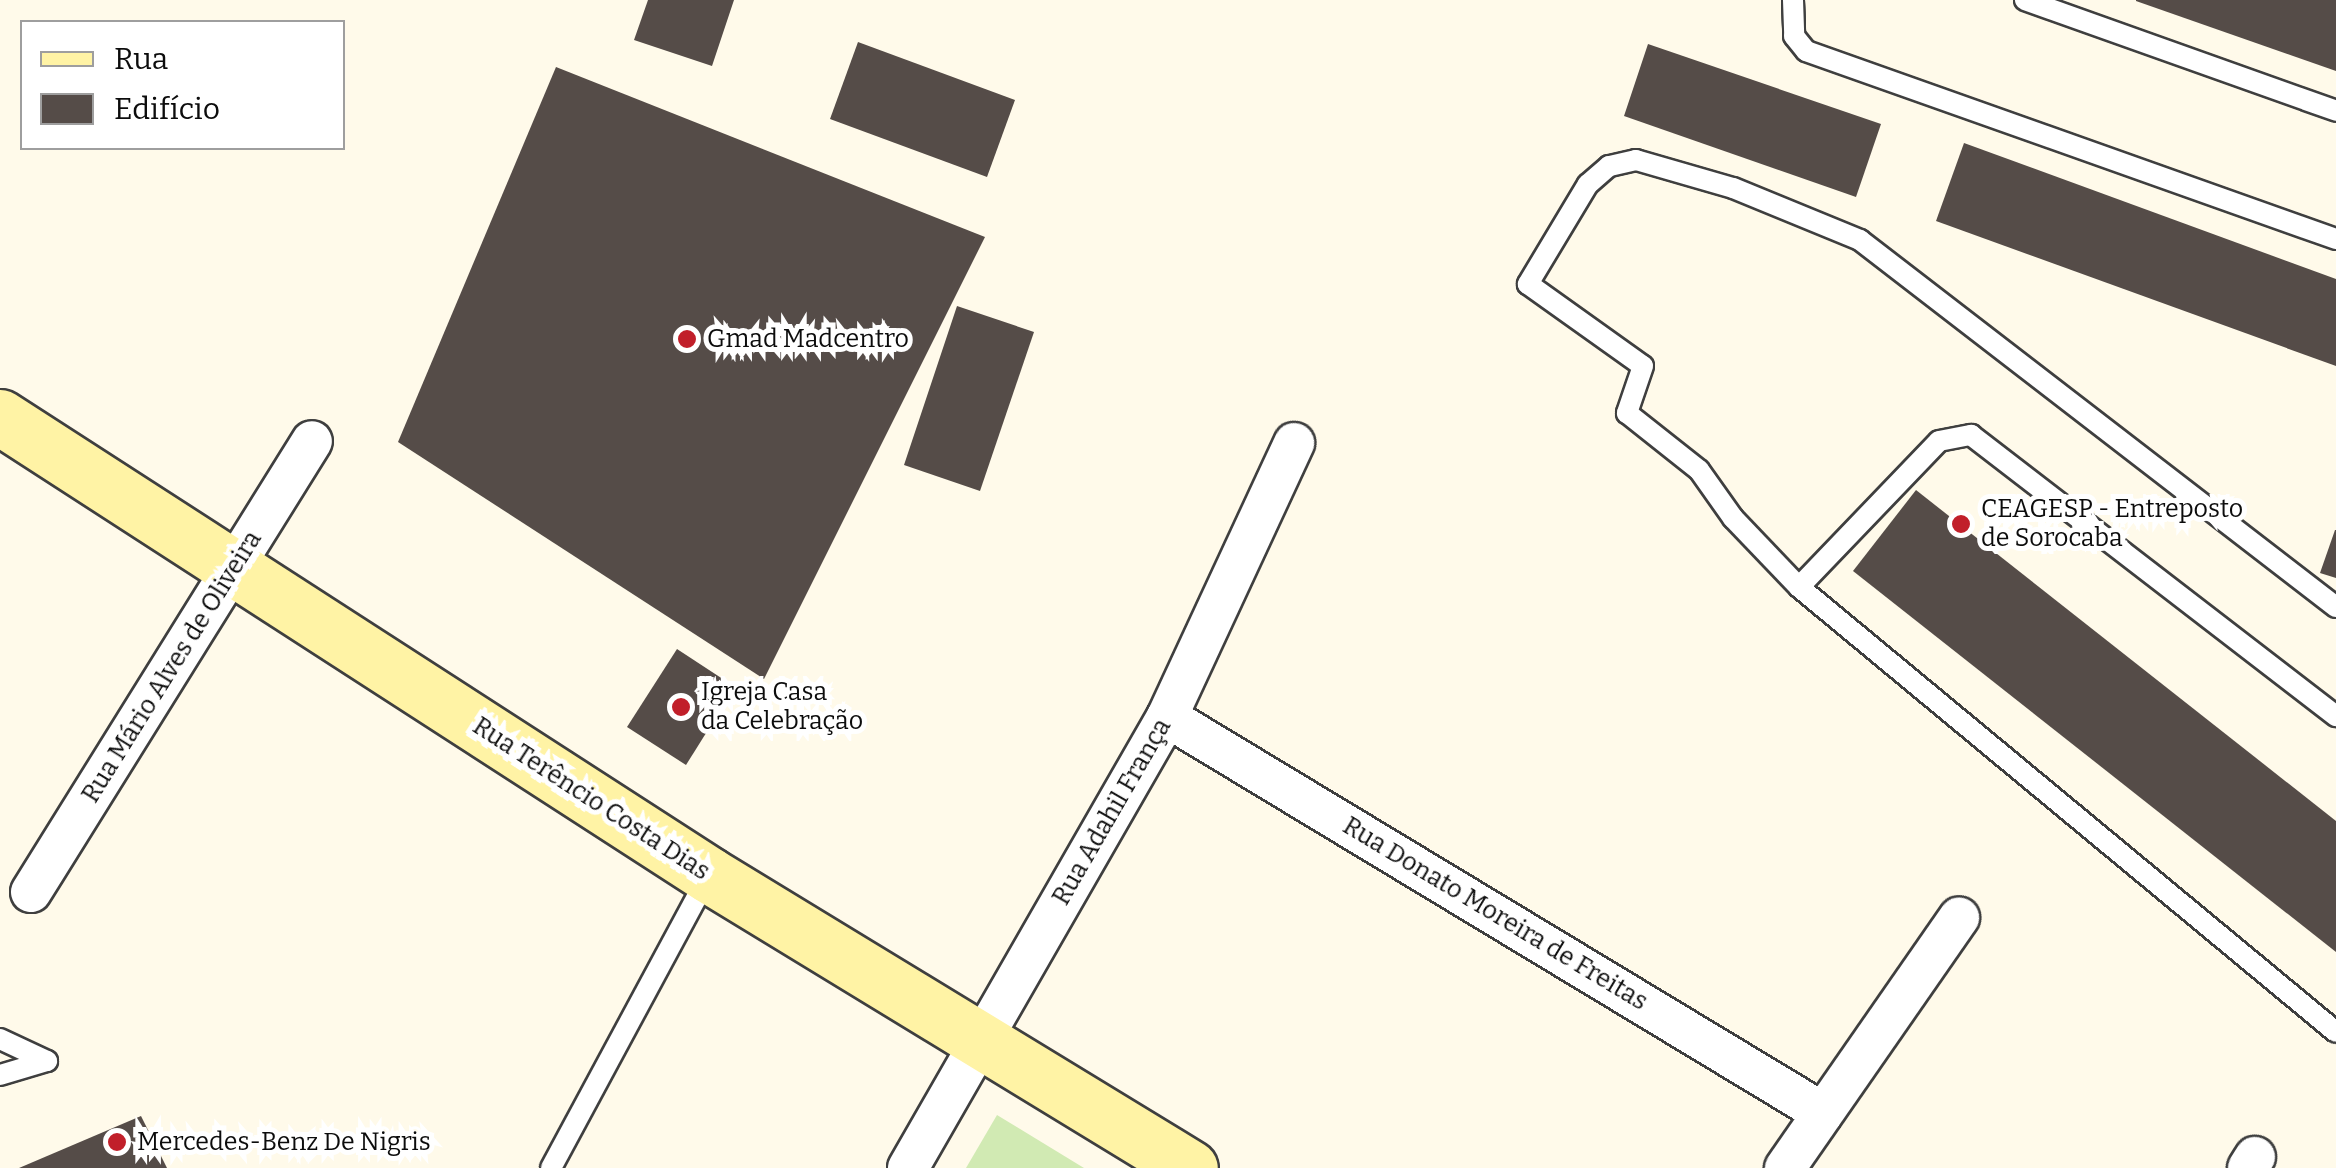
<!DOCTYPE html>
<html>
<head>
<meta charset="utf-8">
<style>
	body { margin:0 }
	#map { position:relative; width:2336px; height:1168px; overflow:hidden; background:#fffaea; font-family:Bitter,serif }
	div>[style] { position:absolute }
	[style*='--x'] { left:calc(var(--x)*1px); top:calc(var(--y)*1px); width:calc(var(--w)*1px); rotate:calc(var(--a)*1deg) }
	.green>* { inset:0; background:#d1eab3 }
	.building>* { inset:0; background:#554c48 }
	.roads { filter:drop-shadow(2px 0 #3f3f3f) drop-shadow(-2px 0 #3f3f3f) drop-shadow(0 2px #3f3f3f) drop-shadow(0 -2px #3f3f3f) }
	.lane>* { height:20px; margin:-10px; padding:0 10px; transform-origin:10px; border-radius:10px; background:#fff }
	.street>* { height:40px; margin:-20px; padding:0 20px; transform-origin:20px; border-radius:20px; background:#fff }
	.secondary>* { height:55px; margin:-27.5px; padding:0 27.5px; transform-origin:27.5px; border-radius:27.5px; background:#fff3a5 }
	.dots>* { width:28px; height:28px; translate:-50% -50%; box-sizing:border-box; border:5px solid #fff; border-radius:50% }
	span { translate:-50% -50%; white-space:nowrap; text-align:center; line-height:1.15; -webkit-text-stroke:10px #fff; paint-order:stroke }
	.poi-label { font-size:25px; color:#0c0c0c }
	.left { translate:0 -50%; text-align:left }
	.street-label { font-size:25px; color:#0c0c0c }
	.legend { position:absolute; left:20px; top:20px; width:325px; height:130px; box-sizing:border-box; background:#fff; border:2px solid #9e9e9e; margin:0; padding:12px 18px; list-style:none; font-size:30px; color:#0c0c0c }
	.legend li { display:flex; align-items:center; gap:20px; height:50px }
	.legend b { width:50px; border:2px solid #9e9e9e }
</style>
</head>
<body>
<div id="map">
	<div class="green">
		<i style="clip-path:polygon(997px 1115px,1084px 1168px,966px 1168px)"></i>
	</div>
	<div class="building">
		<i style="clip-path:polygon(648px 0,734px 0,712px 66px,634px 40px)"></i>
		<i style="clip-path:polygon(2336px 0,2336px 71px,2136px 1px,2136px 0)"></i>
		<i style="clip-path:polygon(858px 42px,1015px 100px,987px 177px,830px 119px)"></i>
		<i style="clip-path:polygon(1648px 44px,1881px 124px,1856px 197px,1624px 116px)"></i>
		<i style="clip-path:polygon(556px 67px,985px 237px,764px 679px,398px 442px)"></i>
		<i style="clip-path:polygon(1964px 143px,2336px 279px,2336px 366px,1936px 221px)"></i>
		<i style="clip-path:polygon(957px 306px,1034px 332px,980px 491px,904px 465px)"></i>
		<i style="clip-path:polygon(1916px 490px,2336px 821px,2336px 952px,1853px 571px)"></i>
		<i style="clip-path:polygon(2335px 530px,2336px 530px,2336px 578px,2320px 573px)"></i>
		<i style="clip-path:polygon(677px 649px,735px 687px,686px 765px,627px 727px)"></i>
		<i style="clip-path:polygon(141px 1116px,167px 1168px,19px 1168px)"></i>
	</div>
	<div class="roads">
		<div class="lane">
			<i style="--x:1793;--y:0;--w:36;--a:88"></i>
			<i style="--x:1794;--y:36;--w:19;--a:51"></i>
			<i style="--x:1806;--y:51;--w:562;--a:19.53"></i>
			<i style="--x:2025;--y:0;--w:330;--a:19.6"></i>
			<i style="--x:1799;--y:587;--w:202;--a:-46.2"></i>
			<i style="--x:1939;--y:441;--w:33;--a:-11"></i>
			<i style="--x:1971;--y:435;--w:461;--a:37.6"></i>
			<i style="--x:2336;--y:607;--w:601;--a:-142.37"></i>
			<i style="--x:1860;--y:240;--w:137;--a:-157.7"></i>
			<i style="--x:1733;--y:188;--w:101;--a:-163.9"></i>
			<i style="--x:1636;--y:160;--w:28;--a:167"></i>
			<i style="--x:1609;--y:166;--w:28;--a:139"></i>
			<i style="--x:1588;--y:184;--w:117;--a:121"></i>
			<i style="--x:1528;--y:284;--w:141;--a:35.5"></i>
			<i style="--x:1643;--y:366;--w:50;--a:108.8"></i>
			<i style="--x:1627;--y:413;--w:92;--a:38.4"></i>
			<i style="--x:1699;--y:470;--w:59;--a:54.7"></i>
			<i style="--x:1733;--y:518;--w:95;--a:46.3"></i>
			<i style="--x:1799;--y:587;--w:697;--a:39.65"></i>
			<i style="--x:0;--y:1039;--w:52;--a:25.1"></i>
			<i style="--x:0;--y:1075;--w:49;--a:-16.6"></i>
			<i style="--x:551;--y:1168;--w:331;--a:-61.7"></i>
		</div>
		<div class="street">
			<i style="--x:1167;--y:717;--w:766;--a:31.12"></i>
			<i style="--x:31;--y:892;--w:531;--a:-58.07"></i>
			<i style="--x:908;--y:1168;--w:520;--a:-60.13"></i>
			<i style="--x:1167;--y:717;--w:302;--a:-65.1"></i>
			<i style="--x:1785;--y:1168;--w:305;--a:-55.2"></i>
			<i style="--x:2248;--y:1168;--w:13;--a:-58"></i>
		</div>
		<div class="secondary">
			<i style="--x:0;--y:417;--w:844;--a:32.86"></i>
			<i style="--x:709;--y:875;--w:563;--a:31.35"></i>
		</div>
	</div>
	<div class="dots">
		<i style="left:687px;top:339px;background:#c11f2a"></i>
		<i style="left:1961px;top:524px;background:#c11f2a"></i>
		<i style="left:681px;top:707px;background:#c11f2a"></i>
		<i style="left:117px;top:1142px;background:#c11f2a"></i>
	</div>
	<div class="poi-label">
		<span class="left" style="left:707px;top:339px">Gmad Madcentro</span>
		<span class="left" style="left:1981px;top:524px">CEAGESP - Entreposto<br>de Sorocaba</span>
		<span class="left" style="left:701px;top:707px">Igreja Casa<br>da Celebração</span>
		<span class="left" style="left:137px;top:1142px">Mercedes-Benz De Nigris</span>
	</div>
	<div class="street-label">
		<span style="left:172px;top:667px;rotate:-58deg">Rua Mário Alves de Oliveira</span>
		<span style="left:591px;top:799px;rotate:33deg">Rua Terêncio Costa Dias</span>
		<span style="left:1112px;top:812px;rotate:-60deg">Rua Adahil França</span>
		<span style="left:1495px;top:914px;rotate:31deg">Rua Donato Moreira de Freitas</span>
	</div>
	<ul class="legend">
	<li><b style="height:12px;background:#fff3a5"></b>Rua</li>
	<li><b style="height:28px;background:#554c48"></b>Edifício</li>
	</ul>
</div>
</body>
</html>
